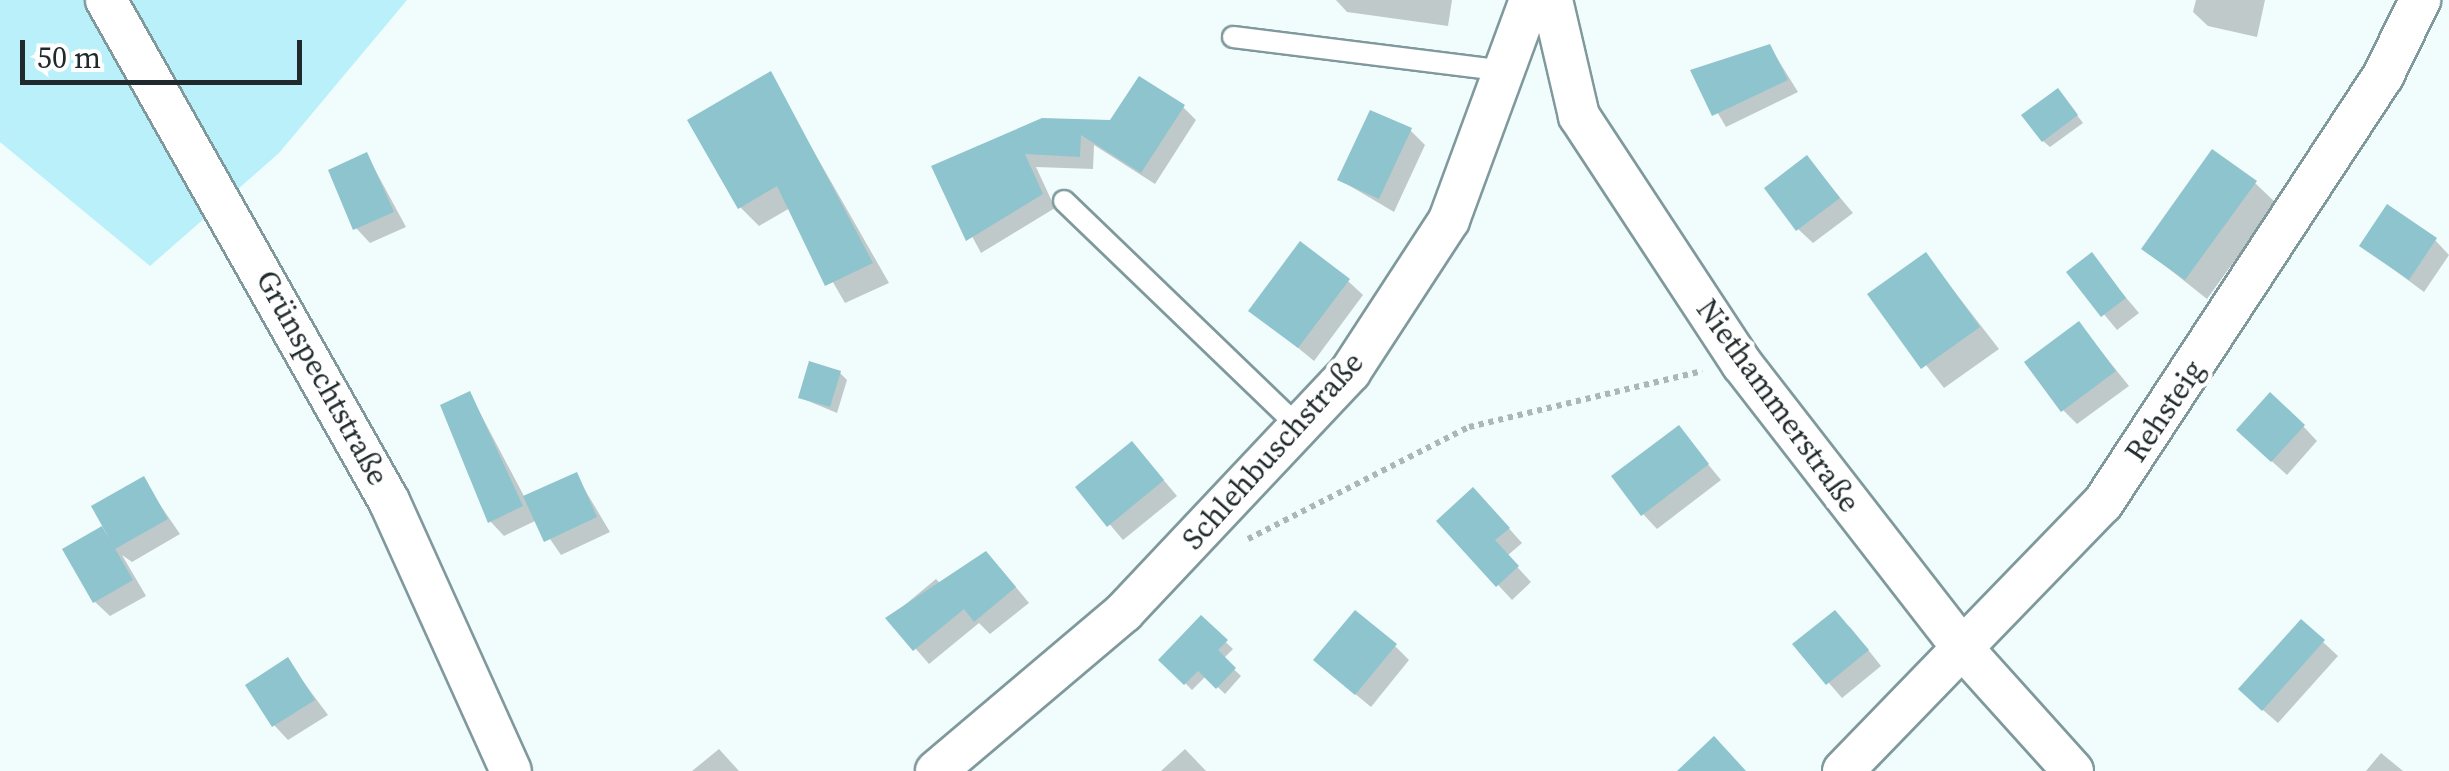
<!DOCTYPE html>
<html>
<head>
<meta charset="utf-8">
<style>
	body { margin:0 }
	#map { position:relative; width:2449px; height:771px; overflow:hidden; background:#f1fcfd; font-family:"Source Serif 4",serif }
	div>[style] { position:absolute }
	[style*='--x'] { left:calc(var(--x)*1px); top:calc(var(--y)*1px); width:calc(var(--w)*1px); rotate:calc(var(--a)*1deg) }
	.green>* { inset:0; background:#b9f0f9 }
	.shadow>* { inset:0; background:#0003 }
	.building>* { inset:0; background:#8ec4cd }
	.path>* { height:6px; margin-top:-3px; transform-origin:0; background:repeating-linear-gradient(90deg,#abb6b7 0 5px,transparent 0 10px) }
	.roads { filter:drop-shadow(2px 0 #7f999d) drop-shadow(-2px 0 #7f999d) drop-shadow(0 2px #7f999d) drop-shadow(0 -2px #7f999d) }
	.service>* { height:20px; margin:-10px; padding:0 10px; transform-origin:10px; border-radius:10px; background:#fff }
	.minor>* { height:40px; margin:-20px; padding:0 20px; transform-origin:20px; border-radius:20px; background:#fff }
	span { translate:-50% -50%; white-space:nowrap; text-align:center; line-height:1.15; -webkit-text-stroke:9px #fff; paint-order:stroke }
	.street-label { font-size:30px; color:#202a2c }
	.scale { position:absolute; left:20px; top:40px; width:282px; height:45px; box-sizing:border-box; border:5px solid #202a2c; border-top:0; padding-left:12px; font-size:30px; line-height:35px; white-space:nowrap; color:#202a2c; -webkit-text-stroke:8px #fff; paint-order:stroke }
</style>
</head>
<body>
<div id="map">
	<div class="green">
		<i style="clip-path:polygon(0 0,407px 0,279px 153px,150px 266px,0 142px)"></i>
	</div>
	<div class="shadow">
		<i style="clip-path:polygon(1336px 0,1452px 0,1448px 26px,1347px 12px)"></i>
		<i style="clip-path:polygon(2196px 0,2265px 0,2257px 37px,2208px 26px,2193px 12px)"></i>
		<i style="clip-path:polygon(1770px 47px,1798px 92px,1726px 127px,1693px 71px)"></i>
		<i style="clip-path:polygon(770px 75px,889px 283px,845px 303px,790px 208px,759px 226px,740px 207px)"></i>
		<i style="clip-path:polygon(2064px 98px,2083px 123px,2050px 147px,2043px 141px)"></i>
		<i style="clip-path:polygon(1183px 107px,1196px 120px,1155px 184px,1094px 145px,1093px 169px,1036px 167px,1055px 208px,981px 253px,935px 167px)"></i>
		<i style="clip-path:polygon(1410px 130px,1425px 145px,1394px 212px,1340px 180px)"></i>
		<i style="clip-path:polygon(367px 155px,406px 227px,370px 243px,356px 228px)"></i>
		<i style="clip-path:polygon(1807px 158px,1853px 213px,1813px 243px,1798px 229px)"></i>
		<i style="clip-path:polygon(2255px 183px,2276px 203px,2207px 299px,2144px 249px)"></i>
		<i style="clip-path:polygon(2435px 240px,2449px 255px,2424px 292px,2362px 246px)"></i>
		<i style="clip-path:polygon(1926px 255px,1999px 349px,1944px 388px,1871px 295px)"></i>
		<i style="clip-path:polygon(2091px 256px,2139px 313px,2117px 330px,2070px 273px)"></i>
		<i style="clip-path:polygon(1348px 281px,1363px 295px,1314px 361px,1252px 310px)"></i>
		<i style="clip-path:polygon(2079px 324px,2129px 386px,2077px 424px,2063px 410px)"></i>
		<i style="clip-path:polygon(840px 373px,847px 380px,837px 413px,801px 398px)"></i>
		<i style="clip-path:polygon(470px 394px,525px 498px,576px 475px,610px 532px,561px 555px,537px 520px,504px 536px,490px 521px)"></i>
		<i style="clip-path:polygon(2303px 426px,2317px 441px,2287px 475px,2254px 445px)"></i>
		<i style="clip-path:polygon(1678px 428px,1721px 480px,1657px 529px,1643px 514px)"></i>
		<i style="clip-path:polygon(1146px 459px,1177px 496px,1123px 540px,1079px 488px)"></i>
		<i style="clip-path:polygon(143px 480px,180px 534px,132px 562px,122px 555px,146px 596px,110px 616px,95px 602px,101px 529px,110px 538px)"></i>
		<i style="clip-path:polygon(1488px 505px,1522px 543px,1507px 556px,1531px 582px,1512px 600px,1440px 522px)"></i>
		<i style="clip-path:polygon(1000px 568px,1029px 603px,990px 634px,979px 623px,929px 664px,889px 618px,936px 579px,945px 588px)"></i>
		<i style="clip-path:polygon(1201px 619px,1233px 649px,1223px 659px,1241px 676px,1225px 694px,1206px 676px,1192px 690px,1162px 660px)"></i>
		<i style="clip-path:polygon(1850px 627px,1881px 666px,1842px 698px,1796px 645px)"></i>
		<i style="clip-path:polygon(2323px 642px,2338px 656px,2278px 723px,2256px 704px)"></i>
		<i style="clip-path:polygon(1395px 646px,1409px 660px,1371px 707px,1331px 674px)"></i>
		<i style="clip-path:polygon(288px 661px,328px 715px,288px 740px,274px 725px)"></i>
		<i style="clip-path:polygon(719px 749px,739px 771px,692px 771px)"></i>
		<i style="clip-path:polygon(1185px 749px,1206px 771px,1161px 771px)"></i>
		<i style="clip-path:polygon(2381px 753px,2403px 771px,2366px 771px)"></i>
	</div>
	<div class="building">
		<i style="clip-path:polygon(1770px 44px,1788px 80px,1712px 116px,1690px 70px)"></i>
		<i style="clip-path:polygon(771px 71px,873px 263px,825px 286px,777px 186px,738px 209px,687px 120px)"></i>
		<i style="clip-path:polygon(1139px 76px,1185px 105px,1141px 173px,1081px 135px,1080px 157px,1025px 154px,1043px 194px,966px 241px,931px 166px,1042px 118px,1110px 120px)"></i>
		<i style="clip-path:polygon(2058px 88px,2078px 115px,2042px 142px,2021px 115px)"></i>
		<i style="clip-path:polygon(1370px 110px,1412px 128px,1379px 199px,1337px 180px)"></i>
		<i style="clip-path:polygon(2212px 149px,2257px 181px,2185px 280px,2141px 249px)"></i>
		<i style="clip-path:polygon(367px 152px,394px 212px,353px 230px,328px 170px)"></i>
		<i style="clip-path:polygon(1807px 155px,1840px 198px,1796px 231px,1764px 188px)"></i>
		<i style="clip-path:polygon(2387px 204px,2437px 238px,2409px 280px,2359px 246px)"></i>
		<i style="clip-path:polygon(1300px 241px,1350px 279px,1298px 348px,1248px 311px)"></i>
		<i style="clip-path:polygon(1926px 252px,1980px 327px,1921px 369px,1867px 294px)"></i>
		<i style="clip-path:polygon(2092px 252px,2126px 298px,2101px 317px,2066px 272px)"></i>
		<i style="clip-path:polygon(2079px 321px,2116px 371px,2061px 412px,2024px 362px)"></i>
		<i style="clip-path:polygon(809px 361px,841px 371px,830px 407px,798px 398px)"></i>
		<i style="clip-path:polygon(470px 391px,523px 506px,488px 523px,440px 405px)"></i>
		<i style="clip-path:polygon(2270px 392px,2305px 425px,2271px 462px,2236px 430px)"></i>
		<i style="clip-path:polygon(1679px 425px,1709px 464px,1641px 516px,1611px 476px)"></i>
		<i style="clip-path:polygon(1132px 441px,1164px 480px,1107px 527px,1075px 487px)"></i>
		<i style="clip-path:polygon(577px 472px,597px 517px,544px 542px,523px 496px)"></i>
		<i style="clip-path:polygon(144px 476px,168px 519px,115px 549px,91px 506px)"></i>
		<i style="clip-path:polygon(1473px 487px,1510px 528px,1495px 540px,1519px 566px,1496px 587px,1436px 521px)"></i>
		<i style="clip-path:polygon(102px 526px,133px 580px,93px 603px,62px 549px)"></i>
		<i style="clip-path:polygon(986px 551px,1016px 587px,974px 622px,964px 609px,913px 651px,885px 618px)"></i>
		<i style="clip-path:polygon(1355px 610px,1397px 644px,1355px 695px,1313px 660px)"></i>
		<i style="clip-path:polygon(1835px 610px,1869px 650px,1826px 685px,1792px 644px)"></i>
		<i style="clip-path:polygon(1201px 615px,1228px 640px,1218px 650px,1236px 668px,1216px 689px,1198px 671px,1184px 685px,1158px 660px)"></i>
		<i style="clip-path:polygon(2301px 619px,2325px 640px,2262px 711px,2238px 689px)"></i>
		<i style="clip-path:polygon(288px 657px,315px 700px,272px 727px,245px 685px)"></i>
		<i style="clip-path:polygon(1714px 736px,1746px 771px,1677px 771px)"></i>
	</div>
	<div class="path">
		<i style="--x:1248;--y:539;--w:248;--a:-26.9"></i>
		<i style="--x:1469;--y:427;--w:240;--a:-13.5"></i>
	</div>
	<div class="roads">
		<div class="service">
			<i style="--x:1233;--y:37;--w:276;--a:7.1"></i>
			<i style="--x:1064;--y:201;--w:327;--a:43.9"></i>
		</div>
		<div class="minor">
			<i style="--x:106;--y:0;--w:575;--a:60.54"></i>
			<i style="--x:389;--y:501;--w:296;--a:65.7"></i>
			<i style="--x:1552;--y:0;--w:119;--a:76.9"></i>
			<i style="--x:1579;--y:116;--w:297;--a:56.7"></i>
			<i style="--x:1742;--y:364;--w:362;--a:52.2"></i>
			<i style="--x:1964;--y:650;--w:163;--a:48"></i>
			<i style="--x:936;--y:771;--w:246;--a:-40.2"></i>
			<i style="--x:1124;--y:612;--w:330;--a:-46.7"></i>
			<i style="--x:1350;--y:372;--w:181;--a:-56.9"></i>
			<i style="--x:1449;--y:220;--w:234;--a:-69.8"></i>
			<i style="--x:1843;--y:771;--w:373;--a:-45.9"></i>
			<i style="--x:2103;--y:503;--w:511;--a:-56.75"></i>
			<i style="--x:2383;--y:76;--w:85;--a:-64"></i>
		</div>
	</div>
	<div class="street-label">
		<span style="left:322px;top:378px;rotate:61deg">Grünspechtstraße</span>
		<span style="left:1778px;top:406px;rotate:54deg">Niethammerstraße</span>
		<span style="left:2165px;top:411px;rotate:-56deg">Rehsteig</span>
		<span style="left:1273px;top:451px;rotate:-48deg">Schlehbuschstraße</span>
	</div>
	<div class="scale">50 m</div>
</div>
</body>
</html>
